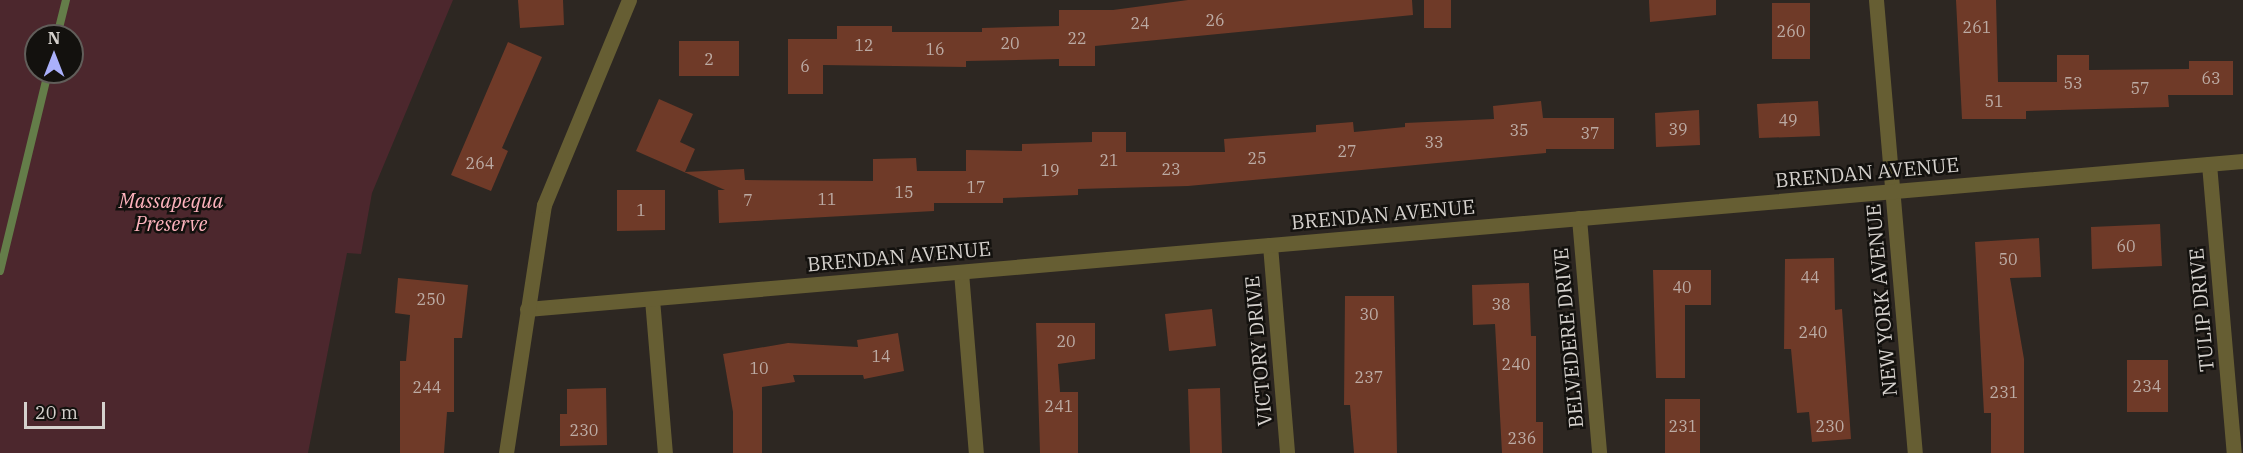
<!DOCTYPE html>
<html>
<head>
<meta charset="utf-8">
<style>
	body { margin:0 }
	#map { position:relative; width:2243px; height:453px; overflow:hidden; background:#2d2722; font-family:"IBM Plex Serif",serif }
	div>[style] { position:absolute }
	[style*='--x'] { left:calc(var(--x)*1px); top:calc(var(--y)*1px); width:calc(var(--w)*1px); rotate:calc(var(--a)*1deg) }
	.green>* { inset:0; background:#4c272d }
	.stream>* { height:8px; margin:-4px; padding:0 4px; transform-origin:4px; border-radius:4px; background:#647d49 }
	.building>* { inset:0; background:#6f3a28 }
	.minor>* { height:15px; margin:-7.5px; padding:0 7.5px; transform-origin:7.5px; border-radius:7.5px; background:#665e33 }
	span { translate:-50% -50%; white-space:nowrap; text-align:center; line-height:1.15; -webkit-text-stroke:5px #13110e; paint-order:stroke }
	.number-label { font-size:16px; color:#bcaba4 }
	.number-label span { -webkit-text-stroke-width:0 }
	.street-label { font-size:20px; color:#d5d1cd }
	.park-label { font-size:20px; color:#feb3bd; font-style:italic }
	.north { position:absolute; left:24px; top:24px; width:60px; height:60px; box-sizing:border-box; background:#13110e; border:2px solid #615e5a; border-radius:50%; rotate:0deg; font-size:16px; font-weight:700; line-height:24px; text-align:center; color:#d5d1cd }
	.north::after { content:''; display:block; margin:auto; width:21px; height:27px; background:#aab0fb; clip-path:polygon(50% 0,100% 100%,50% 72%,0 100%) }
	.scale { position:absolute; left:24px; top:402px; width:81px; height:27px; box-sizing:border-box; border:3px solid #d5d1cd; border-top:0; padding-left:8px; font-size:18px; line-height:21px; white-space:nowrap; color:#d5d1cd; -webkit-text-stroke:4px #13110e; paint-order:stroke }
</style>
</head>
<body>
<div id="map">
	<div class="green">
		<i style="clip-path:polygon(evenodd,0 0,453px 0,372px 193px,361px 254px,347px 253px,308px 453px,0 453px,0 0,36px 36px,72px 36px,72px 72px,36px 72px,36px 36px)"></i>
	</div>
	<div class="stream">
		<i style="--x:57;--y:36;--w:37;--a:-76"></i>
		<i style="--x:0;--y:271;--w:205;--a:-76.4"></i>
	</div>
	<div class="building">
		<i style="clip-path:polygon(518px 0,563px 0,564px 25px,520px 28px)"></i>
		<i style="clip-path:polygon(1188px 0,1412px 0,1413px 15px,1095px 46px,1095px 66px,1059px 66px,1059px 59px,966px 61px,966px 67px,823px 65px,823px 94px,788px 94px,788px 39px,837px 39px,837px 26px,892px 26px,892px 32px,982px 32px,982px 28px,1059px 26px,1059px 10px,1113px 10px)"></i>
		<i style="clip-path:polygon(1424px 0,1451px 0,1451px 28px,1424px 28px)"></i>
		<i style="clip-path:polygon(1649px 0,1716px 0,1716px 15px,1650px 22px)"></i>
		<i style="clip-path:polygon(1956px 0,1996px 0,1998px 82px,2057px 82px,2057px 55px,2089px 55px,2089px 70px,2189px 69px,2189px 61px,2233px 61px,2233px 95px,2168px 95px,2169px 107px,2026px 111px,2026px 119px,1962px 119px)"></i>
		<i style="clip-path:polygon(1772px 3px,1810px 3px,1810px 59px,1772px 59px)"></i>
		<i style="clip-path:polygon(679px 41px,739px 41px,739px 76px,679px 76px)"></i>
		<i style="clip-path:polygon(508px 42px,542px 57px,502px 148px,508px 151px,491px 191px,451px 175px)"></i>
		<i style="clip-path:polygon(659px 99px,693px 114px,680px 142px,695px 149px,685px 172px,744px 169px,745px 180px,873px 181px,873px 159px,916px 158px,917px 171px,966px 171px,966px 150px,1022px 151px,1022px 144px,1092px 142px,1092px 132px,1126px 132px,1126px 152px,1225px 152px,1224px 139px,1316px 132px,1316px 125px,1353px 122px,1354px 132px,1405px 127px,1405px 123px,1494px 119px,1493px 106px,1541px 101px,1543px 118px,1614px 118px,1614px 149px,1546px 149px,1546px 153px,1188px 186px,1078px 189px,1078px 195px,1003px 198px,1003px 203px,934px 203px,934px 211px,719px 223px,718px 190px,725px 190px,636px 151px)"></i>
		<i style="clip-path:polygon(1818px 101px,1820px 136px,1759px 138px,1757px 104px)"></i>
		<i style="clip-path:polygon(1699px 110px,1700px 145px,1656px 147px,1655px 113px)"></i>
		<i style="clip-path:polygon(617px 190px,665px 190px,665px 230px,617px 231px)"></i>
		<i style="clip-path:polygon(2160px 224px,2162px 266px,2092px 269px,2091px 227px)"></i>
		<i style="clip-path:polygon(2039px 238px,2041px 277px,2010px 278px,2024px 359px,2024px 453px,1991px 453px,1991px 413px,1984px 413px,1975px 242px)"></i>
		<i style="clip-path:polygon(1834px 258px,1835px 310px,1842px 309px,1851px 439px,1812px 442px,1809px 412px,1797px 413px,1791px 349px,1784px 349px,1785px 259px)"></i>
		<i style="clip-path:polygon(1653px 270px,1711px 270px,1711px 305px,1685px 305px,1685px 378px,1656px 378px)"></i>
		<i style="clip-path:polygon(398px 278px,468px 285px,462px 338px,454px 338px,454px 412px,447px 412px,444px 453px,400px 453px,400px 361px,406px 361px,410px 315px,395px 313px)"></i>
		<i style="clip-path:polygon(1529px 283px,1531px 336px,1536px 336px,1536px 422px,1543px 422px,1543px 453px,1502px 453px,1495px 324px,1473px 325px,1472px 285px)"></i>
		<i style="clip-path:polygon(1345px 296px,1394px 296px,1397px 453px,1354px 453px,1350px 405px,1344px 405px)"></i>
		<i style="clip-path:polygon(1212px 309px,1216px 346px,1169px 351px,1165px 314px)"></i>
		<i style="clip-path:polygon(1036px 323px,1095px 323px,1095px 359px,1058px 364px,1060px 392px,1078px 392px,1078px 453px,1040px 453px)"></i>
		<i style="clip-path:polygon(898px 333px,904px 371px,864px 379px,863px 375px,793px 375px,795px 382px,762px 387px,762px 453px,733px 453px,733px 412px,723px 354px,788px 343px,858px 347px,857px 340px)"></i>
		<i style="clip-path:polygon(2127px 360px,2168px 360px,2168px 412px,2127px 412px)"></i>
		<i style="clip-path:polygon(606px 388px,607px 445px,560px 446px,560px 414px,567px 414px,567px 389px)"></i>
		<i style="clip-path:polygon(1220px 388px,1222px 453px,1190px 453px,1188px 389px)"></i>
		<i style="clip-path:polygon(1665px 399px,1700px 399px,1700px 453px,1665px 453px)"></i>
	</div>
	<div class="minor">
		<i style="--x:1876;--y:0;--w:455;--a:85.1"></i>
		<i style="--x:2209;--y:164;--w:290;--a:85.1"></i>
		<i style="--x:1579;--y:218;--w:236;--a:85.1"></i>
		<i style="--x:1270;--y:245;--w:209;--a:85.3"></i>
		<i style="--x:961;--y:272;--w:182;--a:85.3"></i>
		<i style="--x:652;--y:299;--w:155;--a:85.2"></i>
		<i style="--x:527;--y:309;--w:1722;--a:-4.93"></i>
		<i style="--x:506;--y:453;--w:251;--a:-81.3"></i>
		<i style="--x:544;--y:205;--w:222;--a:-67.5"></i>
	</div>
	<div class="number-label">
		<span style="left:1215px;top:20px">26</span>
		<span style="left:1140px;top:23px">24</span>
		<span style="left:1977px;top:27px">261</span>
		<span style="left:1791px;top:31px">260</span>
		<span style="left:1077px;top:38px">22</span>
		<span style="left:1010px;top:43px">20</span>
		<span style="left:864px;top:45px">12</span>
		<span style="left:935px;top:49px">16</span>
		<span style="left:709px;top:59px">2</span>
		<span style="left:805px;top:66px">6</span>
		<span style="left:2211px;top:78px">63</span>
		<span style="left:2073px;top:83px">53</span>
		<span style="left:2140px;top:88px">57</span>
		<span style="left:1994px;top:101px">51</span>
		<span style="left:1788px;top:120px">49</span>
		<span style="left:1678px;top:129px">39</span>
		<span style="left:1519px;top:130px">35</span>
		<span style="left:1590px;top:133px">37</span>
		<span style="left:1434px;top:142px">33</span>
		<span style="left:1347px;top:151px">27</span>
		<span style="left:1257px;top:158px">25</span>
		<span style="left:1109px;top:160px">21</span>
		<span style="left:480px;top:163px">264</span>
		<span style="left:1171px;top:169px">23</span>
		<span style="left:1050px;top:170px">19</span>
		<span style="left:976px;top:187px">17</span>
		<span style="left:904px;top:192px">15</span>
		<span style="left:827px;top:199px">11</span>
		<span style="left:748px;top:200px">7</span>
		<span style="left:641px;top:210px">1</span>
		<span style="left:2126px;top:246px">60</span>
		<span style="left:2008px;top:259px">50</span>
		<span style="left:1810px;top:277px">44</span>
		<span style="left:1682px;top:287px">40</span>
		<span style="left:431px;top:299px">250</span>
		<span style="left:1501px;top:304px">38</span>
		<span style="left:1369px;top:314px">30</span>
		<span style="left:1813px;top:332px">240</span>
		<span style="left:1066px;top:341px">20</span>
		<span style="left:881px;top:356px">14</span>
		<span style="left:1516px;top:364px">240</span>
		<span style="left:759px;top:368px">10</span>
		<span style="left:1369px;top:377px">237</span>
		<span style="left:2147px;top:386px">234</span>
		<span style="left:427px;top:387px">244</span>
		<span style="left:2004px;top:392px">231</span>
		<span style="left:1059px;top:406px">241</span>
		<span style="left:1683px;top:426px">231</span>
		<span style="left:1830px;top:426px">230</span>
		<span style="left:584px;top:430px">230</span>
		<span style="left:1522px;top:438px">236</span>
	</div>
	<div class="street-label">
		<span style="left:1867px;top:172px;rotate:-5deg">BRENDAN AVENUE</span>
		<span style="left:1383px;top:214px;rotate:-5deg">BRENDAN AVENUE</span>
		<span style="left:899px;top:256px;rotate:-5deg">BRENDAN AVENUE</span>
		<span style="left:1881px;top:300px;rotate:-95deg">NEW YORK AVENUE</span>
		<span style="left:2201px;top:310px;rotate:-95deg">TULIP DRIVE</span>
		<span style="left:1568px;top:338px;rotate:-95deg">BELVEDERE DRIVE</span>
		<span style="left:1258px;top:351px;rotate:-95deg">VICTORY DRIVE</span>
	</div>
	<div class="park-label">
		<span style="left:171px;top:212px">Massapequa<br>Preserve</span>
	</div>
	<div class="north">N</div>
	<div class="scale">20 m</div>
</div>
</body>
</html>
